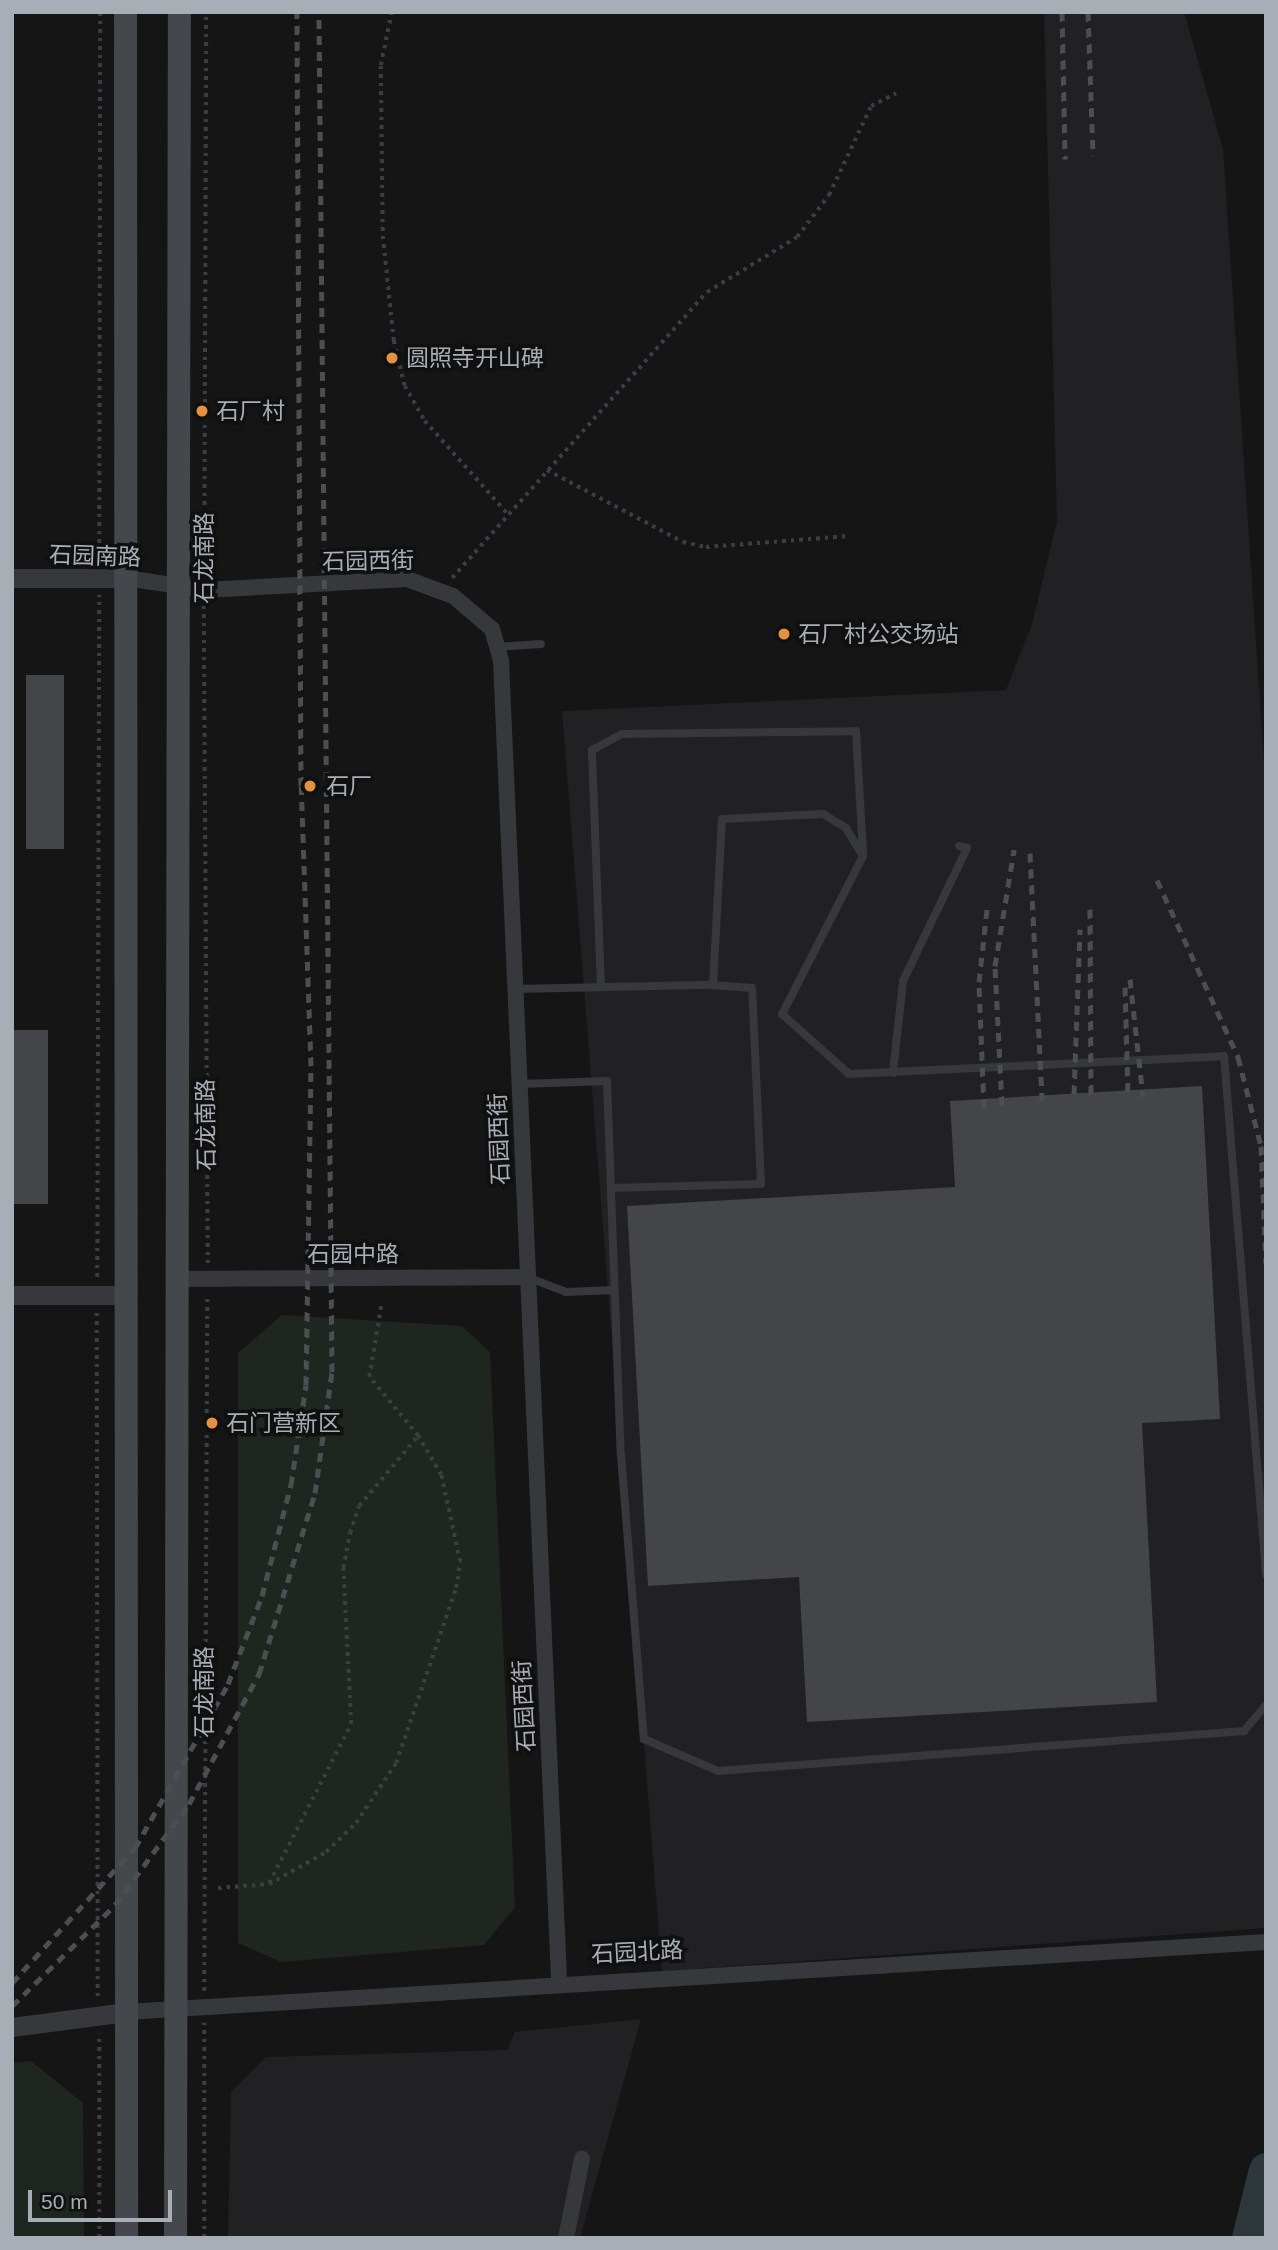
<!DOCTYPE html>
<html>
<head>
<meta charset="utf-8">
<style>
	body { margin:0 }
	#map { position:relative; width:1278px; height:2250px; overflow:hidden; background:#151516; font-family:Helvetica,"Noto Sans SC",sans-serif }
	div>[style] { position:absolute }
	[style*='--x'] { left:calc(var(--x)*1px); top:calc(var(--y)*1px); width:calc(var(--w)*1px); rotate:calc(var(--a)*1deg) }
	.built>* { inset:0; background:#212123 }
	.green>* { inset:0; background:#1f261f }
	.river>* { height:35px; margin:-17.5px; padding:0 17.5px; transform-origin:17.5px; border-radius:17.5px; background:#2e373b }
	.building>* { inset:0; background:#444549 }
	.path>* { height:3.5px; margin-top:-1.75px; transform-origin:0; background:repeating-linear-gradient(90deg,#3c3f42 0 3.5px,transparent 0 8.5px) }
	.service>* { height:8px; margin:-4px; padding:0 4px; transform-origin:4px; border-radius:4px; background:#36383b }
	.minor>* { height:16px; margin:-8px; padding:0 8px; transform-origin:8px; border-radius:8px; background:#36383b }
	.tertiary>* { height:19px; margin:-9.5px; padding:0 9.5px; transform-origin:9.5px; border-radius:9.5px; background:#36383b }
	.secondary>* { height:23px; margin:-11.5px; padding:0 11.5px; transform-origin:11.5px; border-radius:11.5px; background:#44474b }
	.rail>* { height:5px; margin-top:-2.5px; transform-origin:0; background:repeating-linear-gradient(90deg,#4b4e52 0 9px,transparent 0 16px) }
	.dots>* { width:19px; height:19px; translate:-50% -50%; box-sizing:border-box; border:4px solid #101011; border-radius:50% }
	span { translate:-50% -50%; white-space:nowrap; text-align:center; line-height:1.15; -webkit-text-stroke:7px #101011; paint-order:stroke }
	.poi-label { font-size:23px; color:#a8aeb5 }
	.left { translate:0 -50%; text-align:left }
	.street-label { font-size:23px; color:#a8aeb5 }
	.frame { position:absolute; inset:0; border:14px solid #a8aeb5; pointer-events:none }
	.scale { position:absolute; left:28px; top:2190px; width:144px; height:32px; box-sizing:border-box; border:4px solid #a8aeb5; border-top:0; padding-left:9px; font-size:21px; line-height:24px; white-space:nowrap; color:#a8aeb5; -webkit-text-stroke:5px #101011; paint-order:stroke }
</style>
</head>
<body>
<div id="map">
	<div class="built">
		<i style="clip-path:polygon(1044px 12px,1184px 12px,1223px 149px,1266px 793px,1266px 1928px,662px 1971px,562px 711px,1006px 690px,1032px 624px,1057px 521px)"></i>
		<i style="clip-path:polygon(641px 2019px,580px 2238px,228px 2238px,231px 2092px,266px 2057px,507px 2050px,515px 2032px)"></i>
	</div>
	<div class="green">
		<i style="clip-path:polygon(282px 1315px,462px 1326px,490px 1352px,515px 1907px,484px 1945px,281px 1962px,238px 1943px,238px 1353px)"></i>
		<i style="clip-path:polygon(31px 2061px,83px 2103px,84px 2238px,12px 2238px,12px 2063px)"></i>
	</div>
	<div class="river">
		<i style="--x:1249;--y:2238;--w:70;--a:-76"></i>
	</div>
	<div class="building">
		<i style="clip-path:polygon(26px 675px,64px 675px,64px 849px,26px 849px)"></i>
		<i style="clip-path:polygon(12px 1030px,48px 1030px,48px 1204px,12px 1204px)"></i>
		<i style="clip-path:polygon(1202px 1086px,1220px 1419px,1142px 1423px,1157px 1702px,807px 1722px,799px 1577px,648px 1586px,627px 1206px,955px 1187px,950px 1101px)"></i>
	</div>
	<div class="path">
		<i style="--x:392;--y:12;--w:55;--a:101.5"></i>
		<i style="--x:381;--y:66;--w:170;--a:89.3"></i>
		<i style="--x:383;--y:236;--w:106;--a:84"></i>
		<i style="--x:394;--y:341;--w:46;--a:76.3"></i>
		<i style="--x:405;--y:386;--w:40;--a:60.3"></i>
		<i style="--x:425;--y:421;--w:123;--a:48.3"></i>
		<i style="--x:547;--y:470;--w:154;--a:27.9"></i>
		<i style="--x:683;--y:542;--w:24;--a:12"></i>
		<i style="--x:706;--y:547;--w:143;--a:-4.4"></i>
		<i style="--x:99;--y:560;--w:548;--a:-89.9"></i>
		<i style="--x:204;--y:573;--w:561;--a:-89.8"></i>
		<i style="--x:452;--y:578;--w:383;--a:-48.3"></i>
		<i style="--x:707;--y:292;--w:105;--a:-31.4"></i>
		<i style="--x:797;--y:237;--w:53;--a:-52.7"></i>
		<i style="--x:829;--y:195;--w:98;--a:-64.7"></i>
		<i style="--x:871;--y:106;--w:28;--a:-27"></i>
		<i style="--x:204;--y:606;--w:657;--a:89.65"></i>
		<i style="--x:97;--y:1277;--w:682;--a:-89.83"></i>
		<i style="--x:97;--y:1313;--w:685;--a:89.92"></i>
		<i style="--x:269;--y:1883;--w:179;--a:-62.7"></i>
		<i style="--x:351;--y:1724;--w:156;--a:-92.9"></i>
		<i style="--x:343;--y:1568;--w:36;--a:-79"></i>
		<i style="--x:350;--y:1533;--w:28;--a:-72"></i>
		<i style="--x:359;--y:1506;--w:92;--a:-49.9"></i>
		<i style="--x:218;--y:1888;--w:51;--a:-4.5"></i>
		<i style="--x:269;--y:1884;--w:65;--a:-29.3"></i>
		<i style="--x:326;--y:1852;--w:42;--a:-44"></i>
		<i style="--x:356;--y:1823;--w:72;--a:-56.3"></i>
		<i style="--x:396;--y:1763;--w:185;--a:-71.1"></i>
		<i style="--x:456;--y:1588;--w:26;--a:-81"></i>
		<i style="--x:460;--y:1562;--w:89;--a:-102.3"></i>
		<i style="--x:441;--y:1475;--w:45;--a:-120.5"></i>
		<i style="--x:418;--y:1436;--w:77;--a:-129.7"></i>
		<i style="--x:369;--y:1377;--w:72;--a:-80.4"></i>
		<i style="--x:204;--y:1991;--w:696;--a:-89.75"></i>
		<i style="--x:99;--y:2238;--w:204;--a:-90"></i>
		<i style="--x:204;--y:2238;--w:215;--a:-90"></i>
	</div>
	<div class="service">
		<i style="--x:497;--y:647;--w:44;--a:-3.9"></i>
		<i style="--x:601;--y:987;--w:237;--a:-92.2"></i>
		<i style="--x:592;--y:750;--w:34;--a:-28"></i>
		<i style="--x:622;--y:734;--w:234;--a:-0.7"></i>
		<i style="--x:856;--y:731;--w:122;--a:86.7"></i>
		<i style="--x:515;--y:989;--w:198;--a:-1.2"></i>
		<i style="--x:713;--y:985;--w:166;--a:-86.9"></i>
		<i style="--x:722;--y:819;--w:101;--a:-2.8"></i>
		<i style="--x:823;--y:814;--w:27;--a:31"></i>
		<i style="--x:846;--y:828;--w:33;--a:59"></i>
		<i style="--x:863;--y:856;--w:178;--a:117.1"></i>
		<i style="--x:782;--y:1014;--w:90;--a:41.8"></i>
		<i style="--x:849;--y:1074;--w:375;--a:-2.7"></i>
		<i style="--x:1224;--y:1056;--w:520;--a:85.36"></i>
		<i style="--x:893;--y:1073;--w:93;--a:-83.8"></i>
		<i style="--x:903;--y:981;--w:148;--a:-64.3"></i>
		<i style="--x:967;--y:848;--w:8;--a:-166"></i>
		<i style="--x:520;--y:1084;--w:87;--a:-2"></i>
		<i style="--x:607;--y:1081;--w:374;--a:87.9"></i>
		<i style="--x:621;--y:1455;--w:285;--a:85.4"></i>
		<i style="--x:644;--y:1739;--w:81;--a:23.4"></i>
		<i style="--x:718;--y:1771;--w:528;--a:-4.35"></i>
		<i style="--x:1244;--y:1731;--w:34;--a:-50"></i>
		<i style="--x:611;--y:1188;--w:150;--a:-1.5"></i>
		<i style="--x:761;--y:1184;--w:196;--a:-92.6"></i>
		<i style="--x:752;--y:988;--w:39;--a:-176"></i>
		<i style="--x:527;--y:1277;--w:42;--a:21"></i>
		<i style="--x:566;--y:1292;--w:49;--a:-2.3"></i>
	</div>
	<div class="minor">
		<i style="--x:126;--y:578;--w:79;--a:8.7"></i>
		<i style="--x:204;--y:590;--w:203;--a:-3.1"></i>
		<i style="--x:407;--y:579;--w:49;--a:20.3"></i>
		<i style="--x:453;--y:596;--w:51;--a:40.2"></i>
		<i style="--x:492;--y:629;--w:33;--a:74"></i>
		<i style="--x:501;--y:661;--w:1321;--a:87.48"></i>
		<i style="--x:177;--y:1279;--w:350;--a:-0.3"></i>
		<i style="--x:126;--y:2012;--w:1142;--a:-3.51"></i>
		<i style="--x:566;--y:2238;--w:81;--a:-78.6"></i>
	</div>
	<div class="tertiary">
		<i style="--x:12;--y:578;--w:114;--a:0"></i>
		<i style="--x:12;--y:1295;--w:115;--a:0"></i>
		<i style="--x:12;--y:2027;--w:115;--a:-7.5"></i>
	</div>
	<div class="secondary">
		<i style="--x:125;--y:12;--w:2226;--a:89.97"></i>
		<i style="--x:175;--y:2238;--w:2226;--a:-89.9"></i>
	</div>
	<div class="rail">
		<i style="--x:1062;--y:12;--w:147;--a:88.8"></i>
		<i style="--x:1088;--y:12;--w:144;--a:88"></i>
		<i style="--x:1030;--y:853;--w:248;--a:87.2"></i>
		<i style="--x:1157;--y:880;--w:195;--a:65.4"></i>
		<i style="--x:1238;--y:1057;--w:92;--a:75.5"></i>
		<i style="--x:1261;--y:1146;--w:117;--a:87.6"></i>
		<i style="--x:1090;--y:909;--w:192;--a:89.7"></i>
		<i style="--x:1130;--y:979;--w:118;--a:83.7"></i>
		<i style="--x:1125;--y:987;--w:110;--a:88.4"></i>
		<i style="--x:1074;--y:1094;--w:165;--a:-87.9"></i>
		<i style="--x:1002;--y:1105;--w:139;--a:-92.9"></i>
		<i style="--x:995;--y:966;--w:118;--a:-80.7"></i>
		<i style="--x:984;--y:1108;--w:126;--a:-92.3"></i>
		<i style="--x:979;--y:982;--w:73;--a:-83.7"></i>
		<i style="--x:12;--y:1983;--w:183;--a:-47.7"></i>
		<i style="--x:135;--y:1848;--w:189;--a:-60.4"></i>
		<i style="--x:228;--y:1684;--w:94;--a:-68.9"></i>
		<i style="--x:262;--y:1596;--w:115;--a:-75.4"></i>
		<i style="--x:291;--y:1485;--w:101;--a:-81.5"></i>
		<i style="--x:306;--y:1385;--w:319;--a:-89.1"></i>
		<i style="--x:311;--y:1066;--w:280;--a:-92"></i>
		<i style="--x:301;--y:786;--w:774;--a:-90.3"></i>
		<i style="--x:12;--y:2006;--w:144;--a:-44.4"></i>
		<i style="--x:115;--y:1905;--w:125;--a:-53.8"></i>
		<i style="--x:189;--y:1804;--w:148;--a:-61.7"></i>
		<i style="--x:259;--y:1674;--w:189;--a:-72.8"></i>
		<i style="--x:315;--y:1493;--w:122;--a:-82"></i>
		<i style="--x:332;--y:1372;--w:1360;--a:-90.55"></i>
	</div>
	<div class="dots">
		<i style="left:392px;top:358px;background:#e29241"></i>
		<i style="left:202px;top:411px;background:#e29241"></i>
		<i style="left:784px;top:634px;background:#e29241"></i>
		<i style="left:310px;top:786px;background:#e29241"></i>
		<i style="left:212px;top:1423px;background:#e29241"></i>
	</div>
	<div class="poi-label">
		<span class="left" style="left:406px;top:358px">圆照寺开山碑</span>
		<span class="left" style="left:216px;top:411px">石厂村</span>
		<span class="left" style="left:798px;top:634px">石厂村公交场站</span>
		<span class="left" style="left:326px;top:786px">石厂</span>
		<span class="left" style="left:226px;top:1423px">石门营新区</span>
	</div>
	<div class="street-label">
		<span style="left:95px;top:556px;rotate:2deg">石园南路</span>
		<span style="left:204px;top:558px;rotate:-90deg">石龙南路</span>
		<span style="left:368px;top:561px;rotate:-1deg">石园西街</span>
		<span style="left:206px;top:1125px;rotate:-91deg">石龙南路</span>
		<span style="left:499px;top:1139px;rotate:-92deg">石园西街</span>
		<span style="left:353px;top:1254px">石园中路</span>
		<span style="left:204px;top:1692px;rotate:-90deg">石龙南路</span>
		<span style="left:524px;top:1706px;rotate:-93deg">石园西街</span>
		<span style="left:637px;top:1952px;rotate:-3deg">石园北路</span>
	</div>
	<div class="frame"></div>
	<div class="scale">50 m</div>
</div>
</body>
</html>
